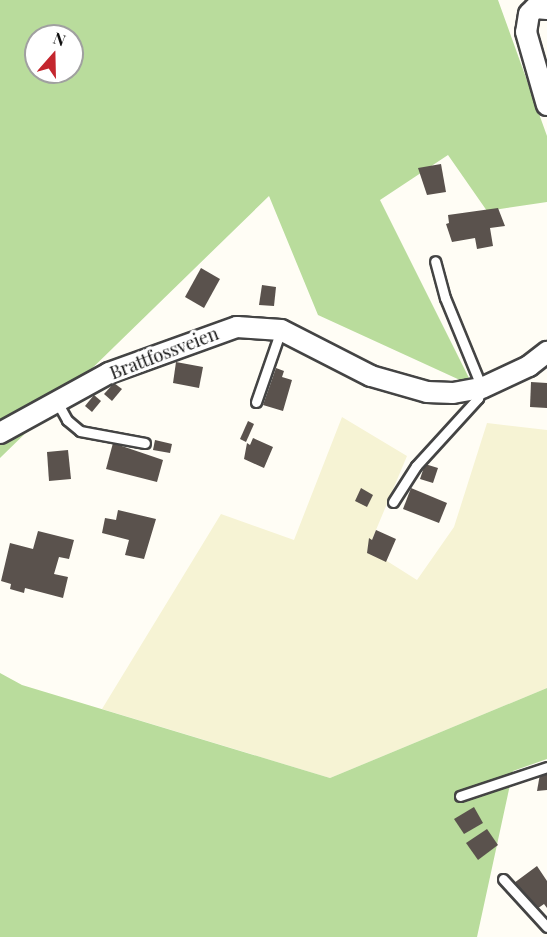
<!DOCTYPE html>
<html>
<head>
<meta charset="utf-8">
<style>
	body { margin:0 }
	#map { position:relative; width:547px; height:937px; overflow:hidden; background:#fffdf5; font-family:"Playfair Display",serif }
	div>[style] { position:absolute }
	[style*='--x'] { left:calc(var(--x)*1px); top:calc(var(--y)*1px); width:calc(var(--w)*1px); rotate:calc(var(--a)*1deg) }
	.farmland>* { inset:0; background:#f6f3d4 }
	.forest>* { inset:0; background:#b9dc9c }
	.building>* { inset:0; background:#5a524d }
	.roads { filter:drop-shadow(2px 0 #444) drop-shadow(-2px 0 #444) drop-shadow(0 2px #444) drop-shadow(0 -2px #444) }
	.lane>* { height:9px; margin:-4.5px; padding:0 4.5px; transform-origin:4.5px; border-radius:4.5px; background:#fff }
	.street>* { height:20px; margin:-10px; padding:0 10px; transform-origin:10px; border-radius:10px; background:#fff }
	span { translate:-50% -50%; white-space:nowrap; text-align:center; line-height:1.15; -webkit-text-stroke:6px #fff; paint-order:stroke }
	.street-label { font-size:18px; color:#111 }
	.north { position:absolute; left:24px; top:24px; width:60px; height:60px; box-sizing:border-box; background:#fff; border:2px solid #a0a0a0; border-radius:50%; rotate:20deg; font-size:16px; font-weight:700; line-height:24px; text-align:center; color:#111 }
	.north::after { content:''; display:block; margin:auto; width:21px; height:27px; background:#c4262e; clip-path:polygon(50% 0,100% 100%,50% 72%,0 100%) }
</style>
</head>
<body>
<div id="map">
	<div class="farmland">
		<i style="clip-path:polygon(342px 417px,407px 456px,368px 549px,417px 580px,454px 527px,487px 423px,547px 430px,547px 688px,330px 778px,102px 709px,221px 514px,294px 540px)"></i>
	</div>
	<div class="forest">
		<i style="clip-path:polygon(evenodd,0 0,498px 0,547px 136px,547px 202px,487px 211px,448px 155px,380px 200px,473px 386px,318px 315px,269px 196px,0 458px,0 0,36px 36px,72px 36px,72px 72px,36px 72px,36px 36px)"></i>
		<i style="clip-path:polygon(0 673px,22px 685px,330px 778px,547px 688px,547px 759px,513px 771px,477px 937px,0 937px)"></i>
	</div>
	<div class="building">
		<i style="clip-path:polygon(441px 164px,446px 192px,427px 195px,418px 168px)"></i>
		<i style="clip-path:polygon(498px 208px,505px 226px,490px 228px,493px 246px,477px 249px,475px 238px,452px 242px,446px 224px,449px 223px,448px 215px)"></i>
		<i style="clip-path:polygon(201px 268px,220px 279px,204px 308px,185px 297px)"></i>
		<i style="clip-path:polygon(262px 285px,276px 287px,274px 306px,259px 305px)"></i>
		<i style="clip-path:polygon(176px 362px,203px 367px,199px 388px,173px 383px)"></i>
		<i style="clip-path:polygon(276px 368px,284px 371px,282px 377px,292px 380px,283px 411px,263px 405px)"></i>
		<i style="clip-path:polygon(531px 382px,547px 383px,547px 408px,530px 407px)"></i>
		<i style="clip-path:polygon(114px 383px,122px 389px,112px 401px,104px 394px)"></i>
		<i style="clip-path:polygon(94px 395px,101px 401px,92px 412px,85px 406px)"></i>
		<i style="clip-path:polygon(248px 421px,254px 424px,246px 442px,240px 439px)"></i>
		<i style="clip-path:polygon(253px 438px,273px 447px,264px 468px,244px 459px,247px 443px,250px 445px)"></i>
		<i style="clip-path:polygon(155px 440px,172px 444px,170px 453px,153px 450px)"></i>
		<i style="clip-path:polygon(113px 443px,163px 460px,157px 482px,106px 469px)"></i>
		<i style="clip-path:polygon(68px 450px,71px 479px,49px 481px,47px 452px)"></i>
		<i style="clip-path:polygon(425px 464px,438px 468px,433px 483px,420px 479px)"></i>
		<i style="clip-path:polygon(361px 488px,373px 495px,367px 507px,355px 501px)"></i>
		<i style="clip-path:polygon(411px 488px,447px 503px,439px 523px,403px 509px)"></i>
		<i style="clip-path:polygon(118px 510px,156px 519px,144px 559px,125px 555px,129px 540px,102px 533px,105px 518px,116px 520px)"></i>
		<i style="clip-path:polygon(376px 530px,396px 539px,386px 562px,367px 553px,369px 538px,372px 540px)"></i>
		<i style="clip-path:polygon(38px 531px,74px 540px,69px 559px,59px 557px,54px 574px,68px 577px,63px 598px,25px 588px,24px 593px,10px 589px,11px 584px,1px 581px,10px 543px,33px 549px)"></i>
		<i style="clip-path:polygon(547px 773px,547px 790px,537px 791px,540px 774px)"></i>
		<i style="clip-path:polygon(474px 807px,483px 823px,464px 834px,454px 819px)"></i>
		<i style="clip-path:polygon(487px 829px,498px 845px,478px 860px,466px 843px)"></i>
		<i style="clip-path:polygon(537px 866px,547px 881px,547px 908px,544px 904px,534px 911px,514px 883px)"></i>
	</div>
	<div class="roads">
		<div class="lane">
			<i style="--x:56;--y:400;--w:23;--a:61"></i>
			<i style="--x:67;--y:420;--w:17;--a:40"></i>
			<i style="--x:80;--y:431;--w:66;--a:10.5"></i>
			<i style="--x:256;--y:402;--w:76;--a:-70.9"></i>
			<i style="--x:393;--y:502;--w:43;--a:-57.4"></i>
			<i style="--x:416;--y:466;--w:92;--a:-47.6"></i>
			<i style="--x:478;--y:398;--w:11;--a:-68"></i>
			<i style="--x:482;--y:388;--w:97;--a:-112.3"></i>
			<i style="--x:445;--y:298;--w:38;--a:-105"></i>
			<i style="--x:460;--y:796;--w:92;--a:-18.4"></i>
			<i style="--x:503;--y:879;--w:65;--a:47.5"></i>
		</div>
		<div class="street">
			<i style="--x:547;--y:9;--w:12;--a:-175"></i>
			<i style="--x:535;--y:8;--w:8;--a:135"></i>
			<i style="--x:529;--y:14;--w:18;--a:99"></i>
			<i style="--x:526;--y:32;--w:76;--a:74"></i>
			<i style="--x:0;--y:433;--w:124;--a:-28.8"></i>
			<i style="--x:109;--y:373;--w:136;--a:-19.8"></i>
			<i style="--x:237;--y:327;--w:44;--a:3.9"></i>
			<i style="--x:281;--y:330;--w:101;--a:27.1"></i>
			<i style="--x:371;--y:376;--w:58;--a:15.9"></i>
			<i style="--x:427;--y:392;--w:26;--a:2"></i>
			<i style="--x:453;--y:393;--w:29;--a:-10"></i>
			<i style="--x:482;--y:388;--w:52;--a:-25.1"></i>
			<i style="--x:529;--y:366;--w:23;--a:-38"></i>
		</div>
	</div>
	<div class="street-label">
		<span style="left:164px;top:353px;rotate:-21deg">Brattfossveien</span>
	</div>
	<div class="north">N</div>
</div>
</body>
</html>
